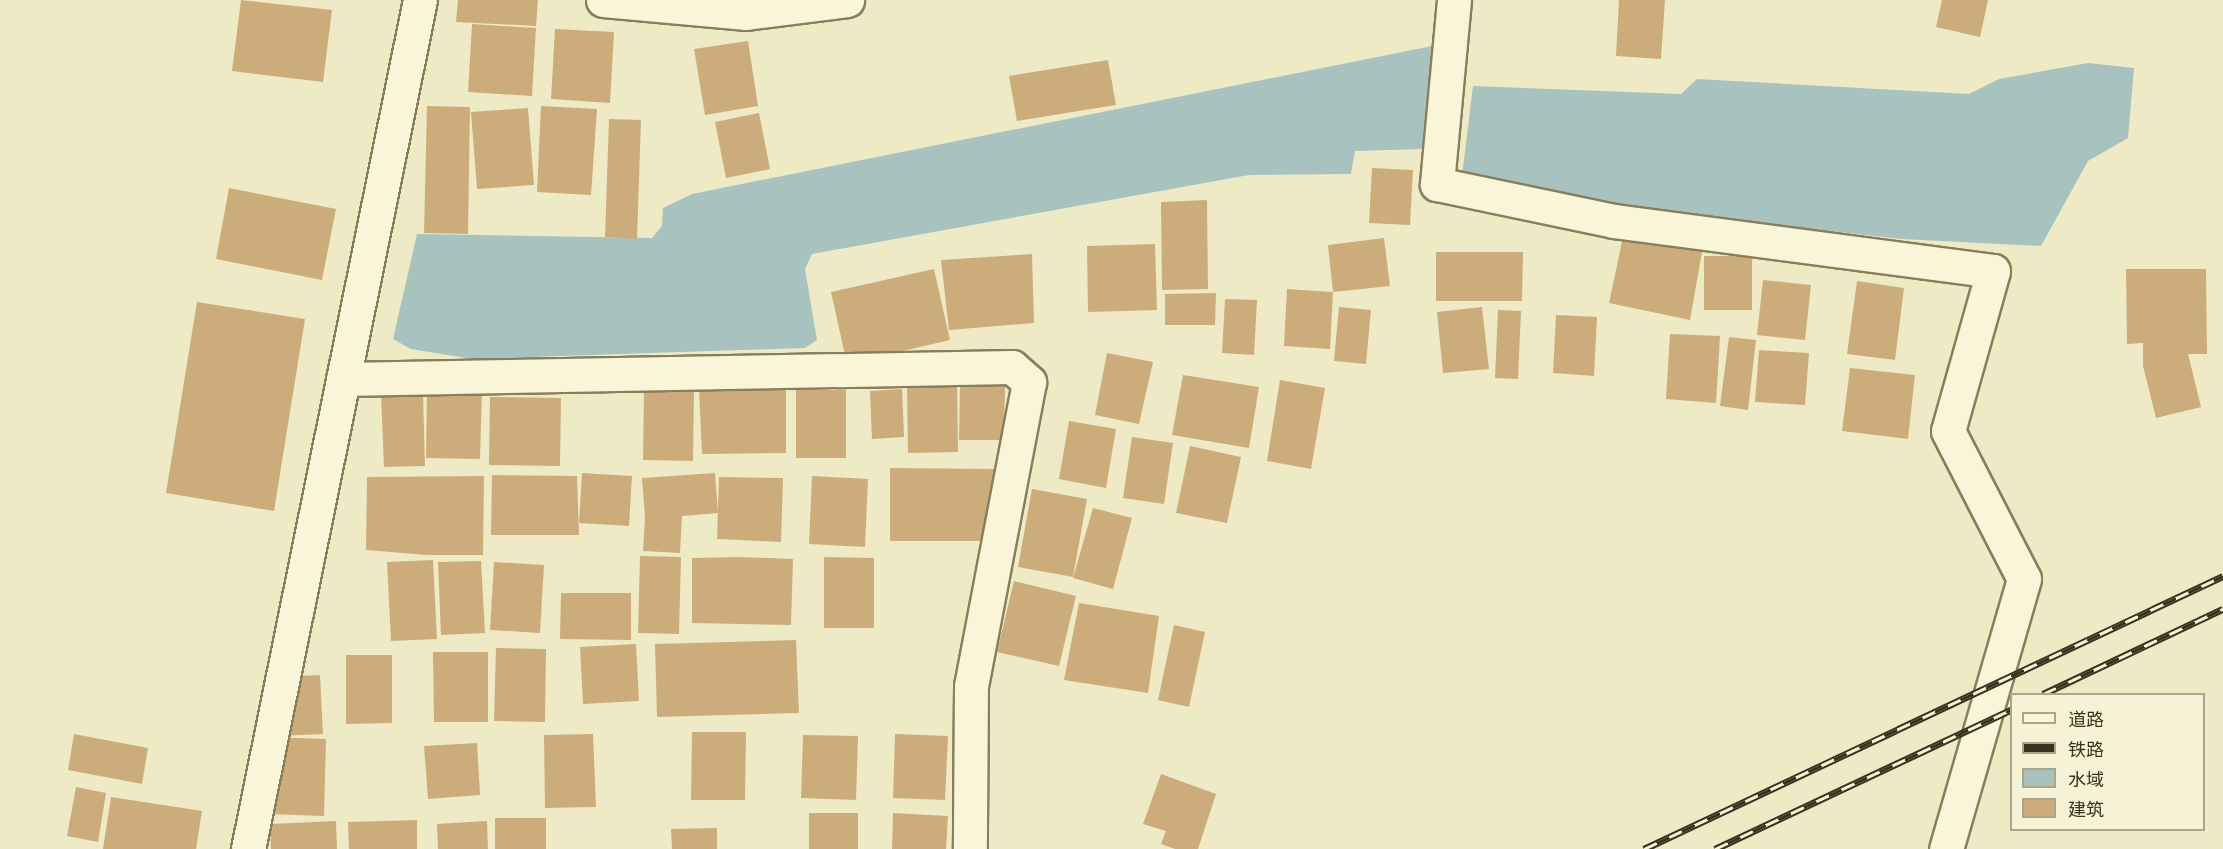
<!DOCTYPE html>
<html>
<head>
<meta charset="utf-8">
<style>
	body { margin:0 }
	#map { position:relative; width:2223px; height:849px; overflow:hidden; background:#efeac6; font-family:"PT Serif","Noto Sans SC",serif }
	div>[style] { position:absolute }
	[style*='--x'] { left:calc(var(--x)*1px); top:calc(var(--y)*1px); width:calc(var(--w)*1px); rotate:calc(var(--a)*1deg) }
	.water>* { inset:0; background:#a7c2bf }
	.building>* { inset:0; background:#cdac7c }
	.roads { filter:drop-shadow(2px 0 #8a7d5b) drop-shadow(-2px 0 #8a7d5b) drop-shadow(0 2px #8a7d5b) drop-shadow(0 -2px #8a7d5b) }
	.minor>* { height:33px; margin:-16.5px; padding:0 16.5px; transform-origin:16.5px; border-radius:16.5px; background:#f9f5d9 }
	.rail>* { height:7px; margin-top:-3.5px; transform-origin:0; background:repeating-linear-gradient(90deg,#f6f2d6 0 14px,#3a311f 0 28px); box-sizing:border-box; border-block:2px solid #3a311f }
	span { translate:-50% -50%; white-space:nowrap; text-align:center; line-height:1.15; -webkit-text-stroke:5px #f6f2d6; paint-order:stroke }
	.legend { position:absolute; left:2010px; top:693px; width:195px; height:138px; box-sizing:border-box; background:#f6f2d6; border:2px solid #aba58d; margin:0; padding:8px 10px; list-style:none; font-size:18px; color:#3a311f }
	.legend li { display:flex; align-items:center; gap:12px; height:30px }
	.legend b { width:30px; border:2px solid #aba58d }
</style>
</head>
<body>
<div id="map">
	<div class="water">
		<i style="clip-path:polygon(1432px 46px,1423px 149px,1355px 151px,1351px 174px,1249px 175px,812px 254px,805px 269px,817px 340px,805px 348px,472px 359px,411px 349px,393px 339px,417px 234px,652px 238px,662px 226px,663px 208px,692px 194px)"></i>
		<i style="clip-path:polygon(2088px 63px,2134px 68px,2128px 138px,2088px 161px,2041px 246px,1902px 239px,1606px 206px,1462px 176px,1473px 86px,1681px 94px,1697px 79px,1969px 94px,1999px 79px)"></i>
	</div>
	<div class="building">
		<i style="clip-path:polygon(241px 0,332px 10px,323px 82px,232px 71px)"></i>
		<i style="clip-path:polygon(458px 0,538px 0,536px 26px,456px 22px)"></i>
		<i style="clip-path:polygon(1619px 0,1665px 0,1661px 59px,1616px 56px)"></i>
		<i style="clip-path:polygon(1942px 0,1988px 0,1980px 37px,1936px 27px)"></i>
		<i style="clip-path:polygon(472px 24px,536px 28px,532px 96px,468px 92px)"></i>
		<i style="clip-path:polygon(555px 29px,614px 32px,610px 103px,551px 99px)"></i>
		<i style="clip-path:polygon(748px 41px,758px 106px,705px 115px,694px 49px)"></i>
		<i style="clip-path:polygon(1108px 60px,1116px 105px,1017px 121px,1009px 76px)"></i>
		<i style="clip-path:polygon(427px 106px,470px 107px,468px 234px,424px 233px)"></i>
		<i style="clip-path:polygon(541px 106px,597px 109px,591px 195px,537px 192px)"></i>
		<i style="clip-path:polygon(528px 108px,534px 185px,477px 189px,471px 112px)"></i>
		<i style="clip-path:polygon(759px 113px,770px 169px,726px 178px,715px 122px)"></i>
		<i style="clip-path:polygon(609px 119px,641px 120px,637px 239px,605px 237px)"></i>
		<i style="clip-path:polygon(1372px 168px,1413px 170px,1410px 225px,1369px 223px)"></i>
		<i style="clip-path:polygon(229px 188px,336px 209px,322px 280px,216px 259px)"></i>
		<i style="clip-path:polygon(1207px 200px,1208px 289px,1162px 290px,1161px 202px)"></i>
		<i style="clip-path:polygon(1623px 237px,1702px 252px,1690px 320px,1609px 303px)"></i>
		<i style="clip-path:polygon(1384px 238px,1390px 286px,1333px 292px,1330px 349px,1284px 346px,1287px 289px,1333px 292px,1328px 245px)"></i>
		<i style="clip-path:polygon(1155px 244px,1157px 310px,1088px 312px,1087px 246px)"></i>
		<i style="clip-path:polygon(1436px 252px,1523px 252px,1522px 301px,1436px 301px)"></i>
		<i style="clip-path:polygon(1032px 254px,1034px 323px,949px 330px,941px 260px)"></i>
		<i style="clip-path:polygon(1704px 256px,1752px 256px,1752px 310px,1704px 310px)"></i>
		<i style="clip-path:polygon(934px 269px,950px 340px,847px 364px,831px 292px)"></i>
		<i style="clip-path:polygon(2126px 269px,2206px 269px,2207px 354px,2188px 354px,2201px 407px,2156px 418px,2143px 366px,2143px 343px,2127px 344px)"></i>
		<i style="clip-path:polygon(1763px 280px,1811px 285px,1805px 340px,1757px 335px)"></i>
		<i style="clip-path:polygon(1857px 281px,1904px 288px,1895px 360px,1847px 354px)"></i>
		<i style="clip-path:polygon(1216px 293px,1215px 325px,1165px 325px,1165px 294px)"></i>
		<i style="clip-path:polygon(1225px 299px,1257px 300px,1254px 355px,1222px 353px)"></i>
		<i style="clip-path:polygon(197px 302px,305px 319px,274px 511px,166px 493px)"></i>
		<i style="clip-path:polygon(1339px 307px,1371px 310px,1366px 364px,1334px 361px)"></i>
		<i style="clip-path:polygon(1482px 307px,1489px 369px,1443px 373px,1437px 312px)"></i>
		<i style="clip-path:polygon(1498px 310px,1521px 311px,1518px 379px,1495px 378px)"></i>
		<i style="clip-path:polygon(1556px 315px,1597px 317px,1594px 376px,1553px 373px)"></i>
		<i style="clip-path:polygon(1670px 334px,1720px 336px,1716px 403px,1666px 399px)"></i>
		<i style="clip-path:polygon(1729px 337px,1756px 340px,1748px 410px,1720px 406px)"></i>
		<i style="clip-path:polygon(1759px 350px,1809px 353px,1805px 405px,1755px 402px)"></i>
		<i style="clip-path:polygon(1107px 353px,1153px 362px,1139px 424px,1095px 415px)"></i>
		<i style="clip-path:polygon(1850px 368px,1915px 375px,1908px 439px,1842px 431px)"></i>
		<i style="clip-path:polygon(1183px 375px,1259px 387px,1249px 448px,1172px 435px)"></i>
		<i style="clip-path:polygon(1280px 380px,1325px 388px,1311px 469px,1267px 461px)"></i>
		<i style="clip-path:polygon(957px 384px,958px 452px,908px 453px,907px 385px)"></i>
		<i style="clip-path:polygon(960px 385px,1005px 385px,1004px 440px,959px 440px)"></i>
		<i style="clip-path:polygon(644px 387px,694px 389px,693px 461px,643px 460px)"></i>
		<i style="clip-path:polygon(735px 388px,786px 388px,786px 453px,702px 454px,699px 389px)"></i>
		<i style="clip-path:polygon(902px 389px,904px 437px,872px 439px,870px 391px)"></i>
		<i style="clip-path:polygon(427px 390px,482px 390px,480px 459px,426px 458px)"></i>
		<i style="clip-path:polygon(796px 390px,846px 390px,846px 458px,796px 458px)"></i>
		<i style="clip-path:polygon(423px 393px,425px 466px,384px 467px,381px 394px)"></i>
		<i style="clip-path:polygon(490px 397px,561px 398px,560px 466px,489px 465px)"></i>
		<i style="clip-path:polygon(1069px 421px,1116px 429px,1106px 488px,1059px 479px)"></i>
		<i style="clip-path:polygon(1132px 437px,1173px 443px,1164px 504px,1123px 498px)"></i>
		<i style="clip-path:polygon(1190px 446px,1241px 457px,1227px 523px,1176px 513px)"></i>
		<i style="clip-path:polygon(890px 468px,995px 469px,995px 541px,890px 541px)"></i>
		<i style="clip-path:polygon(582px 473px,632px 476px,629px 526px,579px 523px)"></i>
		<i style="clip-path:polygon(715px 473px,718px 513px,682px 516px,680px 553px,643px 551px,645px 517px,642px 478px)"></i>
		<i style="clip-path:polygon(492px 475px,577px 476px,579px 535px,491px 535px)"></i>
		<i style="clip-path:polygon(484px 476px,483px 555px,427px 555px,366px 550px,367px 477px)"></i>
		<i style="clip-path:polygon(812px 476px,868px 479px,865px 547px,809px 544px)"></i>
		<i style="clip-path:polygon(719px 477px,783px 478px,781px 542px,717px 539px)"></i>
		<i style="clip-path:polygon(1032px 489px,1087px 499px,1073px 577px,1018px 567px)"></i>
		<i style="clip-path:polygon(1093px 508px,1132px 518px,1113px 589px,1073px 578px)"></i>
		<i style="clip-path:polygon(640px 556px,681px 557px,679px 634px,638px 633px)"></i>
		<i style="clip-path:polygon(739px 557px,793px 559px,791px 625px,692px 623px,692px 558px)"></i>
		<i style="clip-path:polygon(824px 557px,874px 558px,874px 628px,824px 628px)"></i>
		<i style="clip-path:polygon(433px 560px,437px 639px,391px 641px,387px 562px)"></i>
		<i style="clip-path:polygon(481px 561px,485px 633px,441px 635px,438px 562px)"></i>
		<i style="clip-path:polygon(494px 562px,544px 565px,540px 633px,490px 630px)"></i>
		<i style="clip-path:polygon(1014px 581px,1076px 596px,1059px 666px,997px 652px)"></i>
		<i style="clip-path:polygon(561px 593px,631px 593px,631px 640px,560px 639px)"></i>
		<i style="clip-path:polygon(1079px 603px,1159px 616px,1148px 693px,1064px 680px)"></i>
		<i style="clip-path:polygon(1174px 625px,1205px 632px,1189px 707px,1158px 700px)"></i>
		<i style="clip-path:polygon(796px 640px,799px 713px,657px 717px,655px 644px)"></i>
		<i style="clip-path:polygon(636px 644px,639px 701px,583px 704px,580px 647px)"></i>
		<i style="clip-path:polygon(496px 648px,546px 649px,545px 722px,494px 721px)"></i>
		<i style="clip-path:polygon(433px 652px,488px 652px,488px 722px,434px 722px)"></i>
		<i style="clip-path:polygon(346px 655px,392px 655px,392px 723px,346px 724px)"></i>
		<i style="clip-path:polygon(320px 675px,323px 734px,276px 736px,274px 677px)"></i>
		<i style="clip-path:polygon(692px 732px,746px 732px,745px 800px,691px 800px)"></i>
		<i style="clip-path:polygon(74px 734px,148px 748px,142px 784px,68px 770px)"></i>
		<i style="clip-path:polygon(593px 734px,596px 807px,545px 808px,544px 735px)"></i>
		<i style="clip-path:polygon(895px 734px,948px 736px,945px 800px,893px 798px)"></i>
		<i style="clip-path:polygon(803px 735px,858px 736px,856px 800px,801px 798px)"></i>
		<i style="clip-path:polygon(271px 737px,326px 739px,324px 816px,268px 814px)"></i>
		<i style="clip-path:polygon(477px 743px,480px 795px,428px 799px,424px 746px)"></i>
		<i style="clip-path:polygon(1161px 774px,1216px 794px,1198px 849px,1175px 849px,1161px 844px,1166px 831px,1143px 824px)"></i>
		<i style="clip-path:polygon(76px 787px,106px 793px,98px 842px,67px 836px)"></i>
		<i style="clip-path:polygon(111px 797px,202px 811px,196px 849px,103px 849px)"></i>
		<i style="clip-path:polygon(809px 813px,858px 813px,858px 849px,809px 849px)"></i>
		<i style="clip-path:polygon(893px 813px,948px 816px,946px 849px,892px 849px)"></i>
		<i style="clip-path:polygon(495px 818px,546px 818px,546px 849px,495px 849px)"></i>
		<i style="clip-path:polygon(417px 820px,417px 849px,349px 849px,348px 822px)"></i>
		<i style="clip-path:polygon(336px 821px,337px 849px,271px 849px,270px 824px)"></i>
		<i style="clip-path:polygon(487px 821px,488px 849px,438px 849px,437px 824px)"></i>
		<i style="clip-path:polygon(717px 828px,717px 849px,672px 849px,671px 829px)"></i>
	</div>
	<div class="roads">
		<div class="minor">
			<i style="--x:603;--y:0;--w:144;--a:5.2"></i>
			<i style="--x:746;--y:13;--w:102;--a:-7.3"></i>
			<i style="--x:1454;--y:0;--w:185;--a:95.3"></i>
			<i style="--x:1437;--y:184;--w:181;--a:11.8"></i>
			<i style="--x:1614;--y:221;--w:382;--a:7.5"></i>
			<i style="--x:1993;--y:271;--w:166;--a:105.7"></i>
			<i style="--x:1948;--y:431;--w:166;--a:62.8"></i>
			<i style="--x:2024;--y:579;--w:281;--a:106.1"></i>
			<i style="--x:343;--y:379;--w:669;--a:-1.03"></i>
			<i style="--x:1012;--y:367;--w:23;--a:41"></i>
			<i style="--x:1029;--y:382;--w:309;--a:100.8"></i>
			<i style="--x:971;--y:686;--w:163;--a:90.4"></i>
			<i style="--x:248;--y:849;--w:866;--a:-78.55"></i>
		</div>
	</div>
	<div class="rail">
		<i style="--x:2043;--y:694;--w:199;--a:-25.3"></i>
		<i style="--x:1644;--y:849;--w:640;--a:-25.24"></i>
		<i style="--x:1715;--y:849;--w:328;--a:-25.2"></i>
	</div>
	<ul class="legend">
	<li><b style="height:8px;background:#f9f5d9"></b>道路</li>
	<li><b style="height:8px;background:#3a311f"></b>铁路</li>
	<li><b style="height:16px;background:#a7c2bf"></b>水域</li>
	<li><b style="height:16px;background:#cdac7c"></b>建筑</li>
	</ul>
</div>
</body>
</html>
